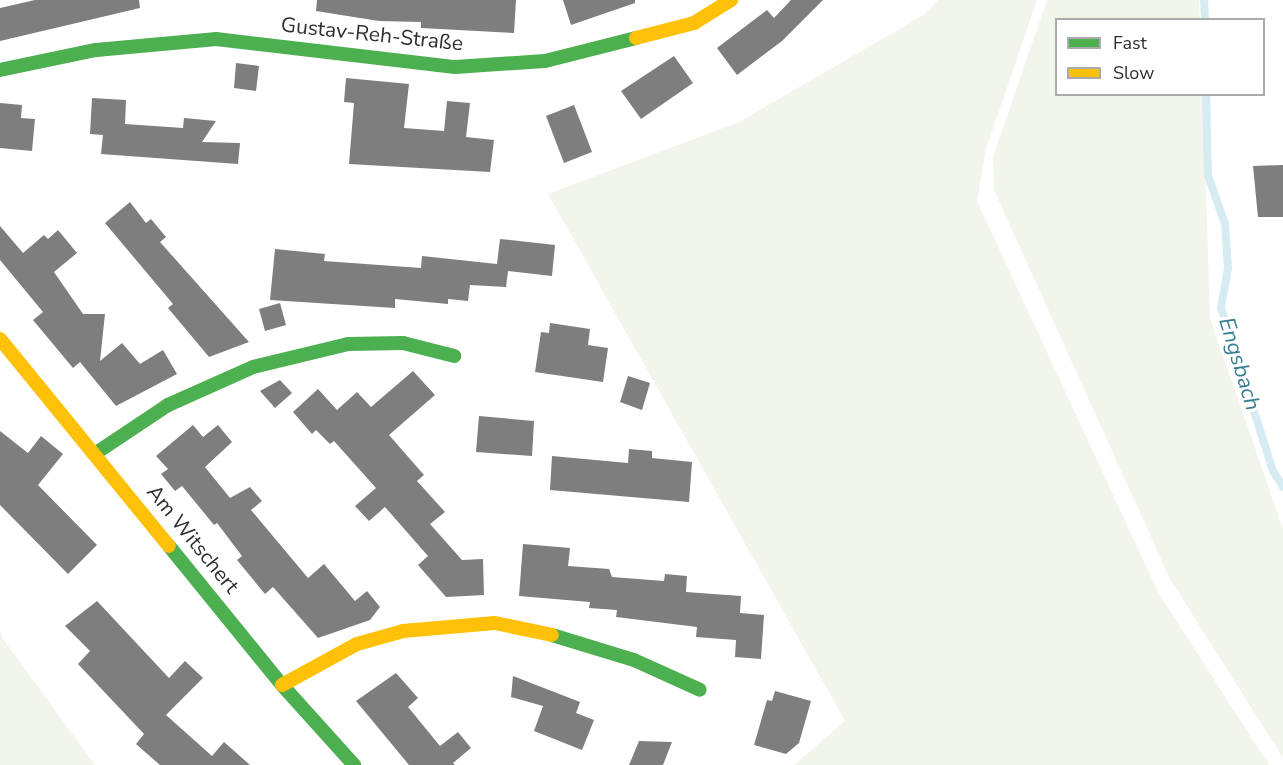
<!DOCTYPE html>
<html>
<head>
<meta charset="utf-8">
<style>
	body { margin:0 }
	#map { position:relative; width:1283px; height:765px; overflow:hidden; background:#fff; font-family:"Nunito Sans",sans-serif }
	div>[style] { position:absolute }
	[style*='--x'] { left:calc(var(--x)*1px); top:calc(var(--y)*1px); width:calc(var(--w)*1px); rotate:calc(var(--a)*1deg) }
	.green>* { inset:0; background:#f2f5eb }
	.stream>* { height:8px; margin:-4px; padding:0 4px; transform-origin:4px; border-radius:4px; background:#d7ecf2 }
	.building>* { inset:0; background:#7e7e7e }
	.fast>* { height:14px; margin:-7px; padding:0 7px; transform-origin:7px; border-radius:7px; background:#4caf50 }
	.slow>* { height:14px; margin:-7px; padding:0 7px; transform-origin:7px; border-radius:7px; background:#ffc107 }
	span { translate:-50% -50%; white-space:nowrap; text-align:center; line-height:1.15; -webkit-text-stroke:6px #fff; paint-order:stroke }
	.street-label { font-size:21px; color:#2e2e2e }
	.water-label { font-size:22px; color:#387f94; font-style:italic }
	.legend { position:absolute; left:1055px; top:18px; width:210px; height:78px; box-sizing:border-box; background:#fff; border:2px solid #ababab; margin:0; padding:8px 10px; list-style:none; font-size:18px; color:#2e2e2e }
	.legend li { display:flex; align-items:center; gap:12px; height:30px }
	.legend b { width:30px; border:2px solid #ababab }
</style>
</head>
<body>
<div id="map">
	<div class="green">
		<i style="clip-path:polygon(938px 0,1037px 0,986px 149px,977px 201px,1158px 592px,1269px 765px,794px 765px,845px 721px,548px 194px,739px 122px,925px 14px)"></i>
		<i style="clip-path:polygon(1047px 0,1199px 0,1200px 19px,1056px 20px,1056px 94px,1203px 95px,1210px 318px,1283px 529px,1283px 758px,1170px 579px,994px 190px,993px 157px)"></i>
		<i style="clip-path:polygon(0 631px,3px 639px,95px 765px,0 765px)"></i>
	</div>
	<div class="stream">
		<i style="--x:1204;--y:0;--w:20;--a:87"></i>
		<i style="--x:1206;--y:94;--w:81;--a:88.6"></i>
		<i style="--x:1208;--y:175;--w:52;--a:70.9"></i>
		<i style="--x:1225;--y:224;--w:44;--a:86.1"></i>
		<i style="--x:1228;--y:268;--w:41;--a:99.9"></i>
		<i style="--x:1221;--y:308;--w:171;--a:72.3"></i>
		<i style="--x:1273;--y:471;--w:19;--a:58"></i>
	</div>
	<div class="building">
		<i style="clip-path:polygon(35px 0,139px 0,140px 8px,0 41px,0 8px)"></i>
		<i style="clip-path:polygon(317px 0,516px 0,514px 33px,421px 28px,421px 22px,379px 21px,316px 11px)"></i>
		<i style="clip-path:polygon(563px 0,635px 0,635px 3px,571px 25px)"></i>
		<i style="clip-path:polygon(791px 0,823px 0,782px 41px,737px 75px,717px 48px,767px 10px,774px 18px)"></i>
		<i style="clip-path:polygon(674px 56px,693px 83px,641px 119px,621px 91px)"></i>
		<i style="clip-path:polygon(236px 63px,259px 66px,256px 91px,234px 88px)"></i>
		<i style="clip-path:polygon(346px 78px,409px 84px,404px 128px,444px 131px,447px 101px,470px 103px,466px 137px,494px 140px,490px 172px,349px 164px,354px 103px,344px 102px)"></i>
		<i style="clip-path:polygon(92px 98px,126px 100px,125px 124px,183px 128px,184px 118px,216px 121px,202px 142px,240px 143px,238px 164px,101px 154px,103px 135px,90px 134px)"></i>
		<i style="clip-path:polygon(0 103px,22px 105px,21px 118px,35px 119px,32px 151px,0 148px)"></i>
		<i style="clip-path:polygon(574px 105px,592px 152px,564px 163px,546px 116px)"></i>
		<i style="clip-path:polygon(1283px 165px,1283px 217px,1258px 217px,1253px 166px)"></i>
		<i style="clip-path:polygon(130px 202px,146px 223px,151px 219px,166px 237px,160px 242px,249px 342px,209px 357px,168px 308px,173px 304px,105px 223px)"></i>
		<i style="clip-path:polygon(0 226px,23px 253px,44px 235px,48px 239px,58px 230px,77px 253px,54px 272px,83px 314px,105px 314px,100px 361px,122px 343px,140px 364px,163px 350px,177px 374px,116px 406px,80px 362px,73px 368px,33px 320px,43px 312px,0 260px)"></i>
		<i style="clip-path:polygon(500px 239px,555px 245px,552px 276px,508px 271px,506px 287px,470px 285px,468px 301px,448px 299px,448px 304px,395px 299px,395px 308px,270px 300px,275px 249px,325px 254px,324px 261px,421px 268px,422px 256px,497px 264px)"></i>
		<i style="clip-path:polygon(280px 303px,286px 325px,265px 331px,259px 309px)"></i>
		<i style="clip-path:polygon(550px 323px,590px 329px,588px 345px,608px 348px,603px 382px,535px 372px,541px 332px,549px 333px)"></i>
		<i style="clip-path:polygon(413px 371px,435px 395px,389px 435px,424px 475px,417px 481px,445px 512px,430px 524px,462px 560px,483px 559px,484px 595px,446px 597px,418px 565px,428px 556px,385px 507px,369px 521px,355px 506px,376px 488px,334px 441px,330px 444px,316px 430px,312px 434px,293px 412px,318px 389px,337px 410px,357px 392px,371px 407px)"></i>
		<i style="clip-path:polygon(628px 376px,650px 383px,642px 410px,620px 402px)"></i>
		<i style="clip-path:polygon(280px 380px,292px 393px,275px 408px,260px 391px)"></i>
		<i style="clip-path:polygon(479px 416px,534px 421px,532px 456px,476px 452px)"></i>
		<i style="clip-path:polygon(193px 425px,203px 437px,218px 425px,232px 442px,205px 467px,230px 498px,250px 487px,262px 501px,251px 510px,308px 578px,324px 564px,355px 601px,367px 591px,380px 607px,370px 620px,318px 638px,273px 587px,265px 594px,237px 560px,242px 556px,217px 523px,214px 525px,182px 486px,175px 491px,161px 474px,168px 469px,156px 456px)"></i>
		<i style="clip-path:polygon(0 431px,28px 453px,41px 436px,63px 454px,38px 485px,97px 545px,68px 574px,0 505px)"></i>
		<i style="clip-path:polygon(629px 449px,652px 451px,652px 458px,692px 462px,689px 502px,550px 490px,552px 456px,628px 463px)"></i>
		<i style="clip-path:polygon(523px 544px,570px 548px,568px 566px,609px 569px,612px 577px,664px 581px,665px 574px,687px 576px,686px 592px,741px 596px,740px 613px,764px 615px,761px 659px,735px 657px,736px 640px,696px 637px,697px 627px,616px 617px,617px 610px,589px 608px,590px 602px,519px 596px)"></i>
		<i style="clip-path:polygon(97px 601px,169px 678px,185px 661px,203px 678px,166px 715px,212px 756px,224px 742px,250px 765px,160px 765px,136px 744px,144px 734px,78px 664px,90px 651px,65px 626px)"></i>
		<i style="clip-path:polygon(396px 673px,418px 698px,408px 707px,440px 746px,458px 732px,471px 748px,453px 763px,455px 765px,409px 765px,356px 701px)"></i>
		<i style="clip-path:polygon(513px 676px,580px 702px,576px 713px,594px 720px,582px 750px,534px 731px,543px 706px,511px 697px)"></i>
		<i style="clip-path:polygon(775px 691px,811px 701px,799px 743px,786px 754px,754px 745px,767px 700px,772px 701px)"></i>
		<i style="clip-path:polygon(639px 741px,672px 742px,663px 765px,629px 765px)"></i>
	</div>
	<div class="fast">
		<i style="--x:0;--y:70;--w:98;--a:-11.8"></i>
		<i style="--x:96;--y:50;--w:121;--a:-5.2"></i>
		<i style="--x:216;--y:39;--w:241;--a:6.7"></i>
		<i style="--x:455;--y:67;--w:90;--a:-3.8"></i>
		<i style="--x:545;--y:61;--w:94;--a:-14.2"></i>
		<i style="--x:96;--y:453;--w:87;--a:-33.7"></i>
		<i style="--x:168;--y:405;--w:93;--a:-24.1"></i>
		<i style="--x:253;--y:367;--w:98;--a:-13.6"></i>
		<i style="--x:348;--y:344;--w:55;--a:-1"></i>
		<i style="--x:403;--y:343;--w:53;--a:14.3"></i>
		<i style="--x:169;--y:546;--w:179;--a:50.9"></i>
		<i style="--x:282;--y:685;--w:108;--a:48"></i>
		<i style="--x:552;--y:635;--w:86;--a:17"></i>
		<i style="--x:634;--y:660;--w:72;--a:24.4"></i>
	</div>
	<div class="slow">
		<i style="--x:636;--y:38;--w:60;--a:-14.5"></i>
		<i style="--x:694;--y:23;--w:44;--a:-31.9"></i>
		<i style="--x:0;--y:339;--w:267;--a:50.8"></i>
		<i style="--x:282;--y:685;--w:85;--a:-28.7"></i>
		<i style="--x:357;--y:644;--w:48;--a:-15.8"></i>
		<i style="--x:403;--y:631;--w:92;--a:-5"></i>
		<i style="--x:495;--y:623;--w:58;--a:11.9"></i>
	</div>
	<div class="street-label">
		<span style="left:372px;top:34px;rotate:6deg">Gustav-Reh-Straße</span>
		<span style="left:193px;top:539px;rotate:51deg">Am Witschert</span>
	</div>
	<div class="water-label">
		<span style="left:1239px;top:364px;rotate:73deg">Engsbach</span>
	</div>
	<ul class="legend">
	<li><b style="height:8px;background:#4caf50"></b>Fast</li>
	<li><b style="height:8px;background:#ffc107"></b>Slow</li>
	</ul>
</div>
</body>
</html>
